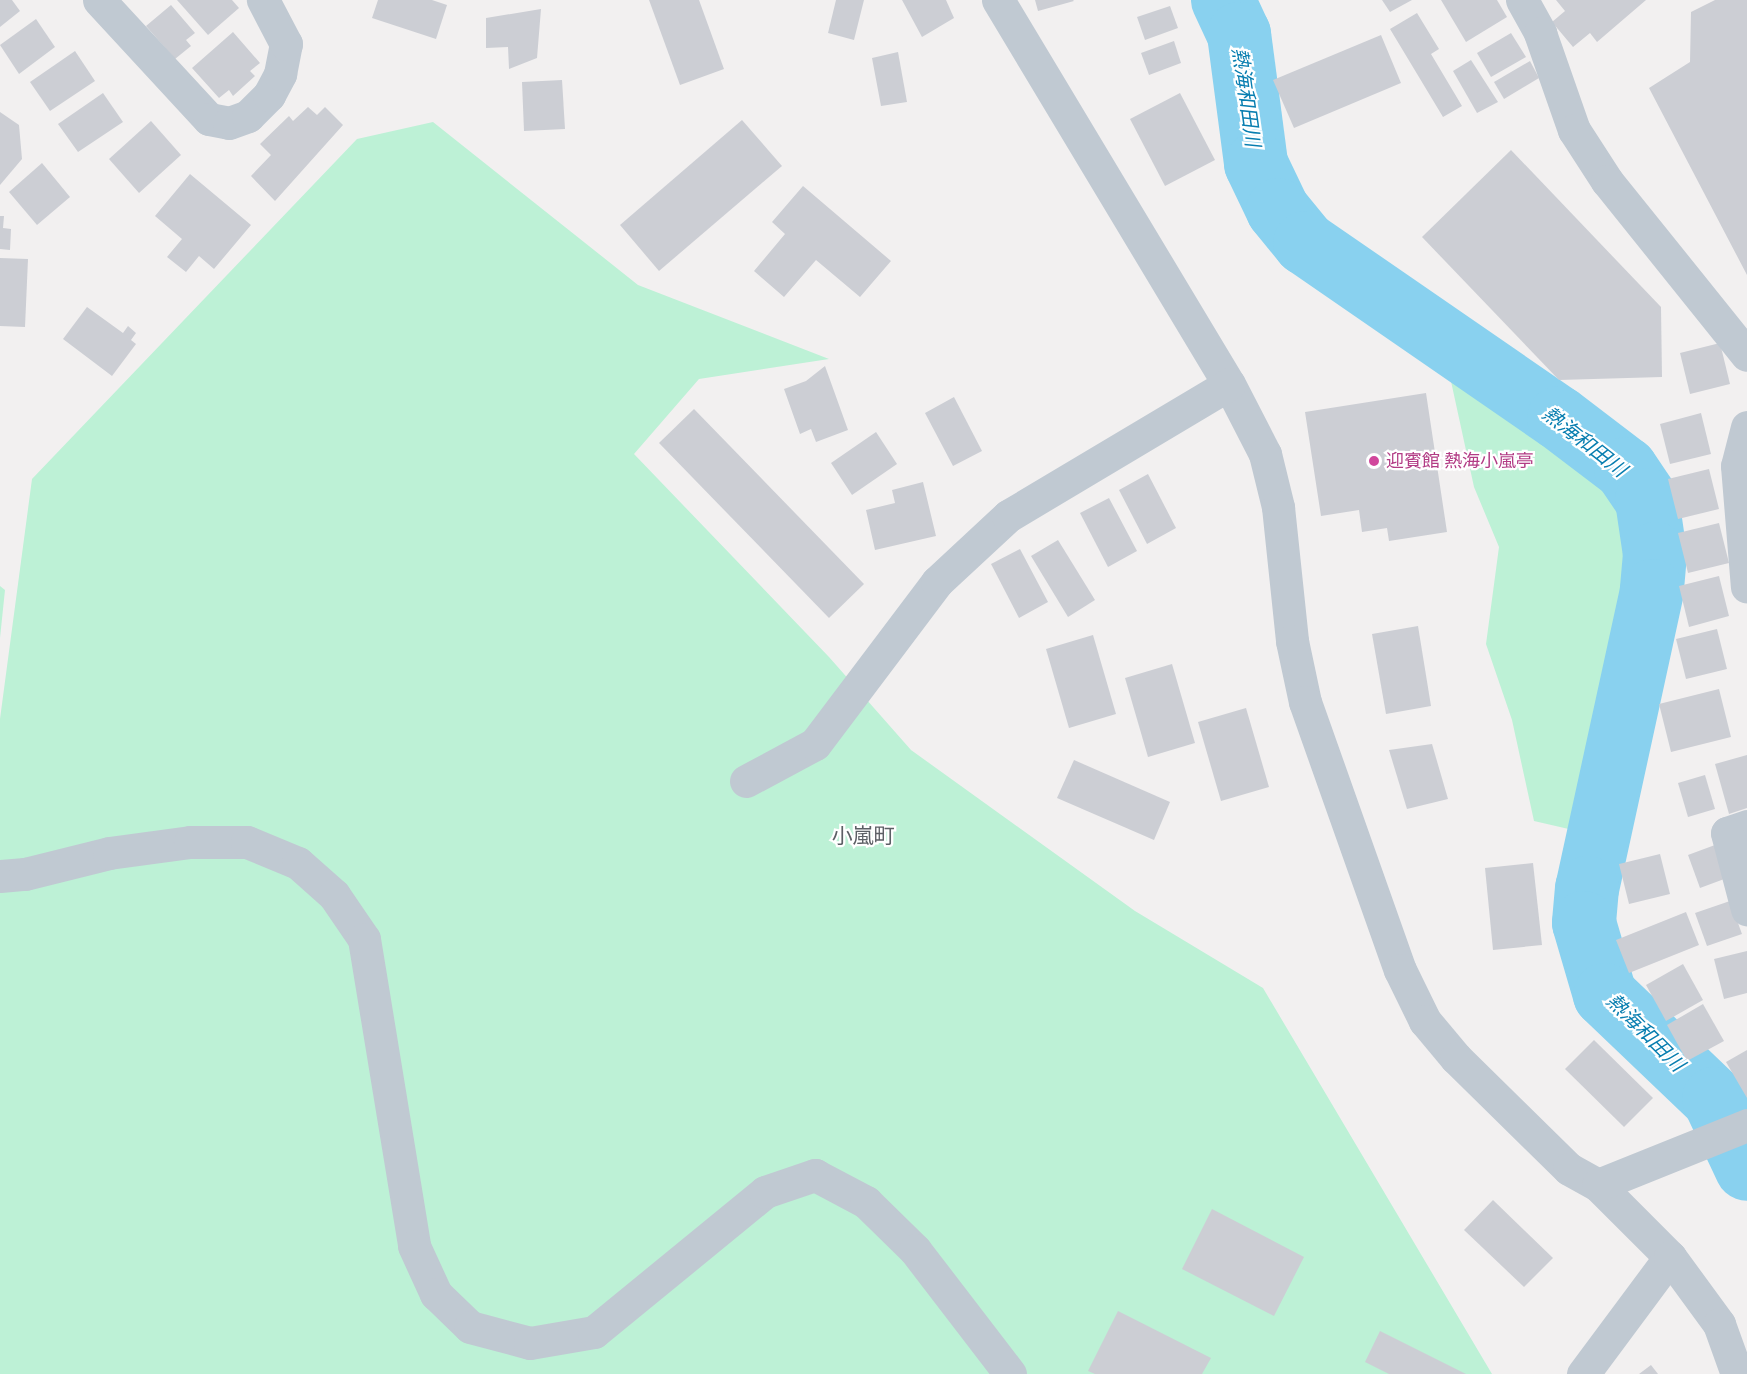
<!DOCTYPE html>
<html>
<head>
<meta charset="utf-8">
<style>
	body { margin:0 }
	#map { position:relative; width:1747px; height:1374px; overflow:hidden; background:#f2f0f0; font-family:"Titillium Web","Noto Sans JP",sans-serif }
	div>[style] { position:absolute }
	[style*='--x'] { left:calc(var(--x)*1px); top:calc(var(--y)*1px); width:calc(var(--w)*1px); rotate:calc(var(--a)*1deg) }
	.green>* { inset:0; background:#bdf1d6 }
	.river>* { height:64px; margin:-32px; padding:0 32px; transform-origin:32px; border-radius:32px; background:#89d1ef }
	.building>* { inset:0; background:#ccced4 }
	.minor>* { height:33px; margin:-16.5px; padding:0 16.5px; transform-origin:16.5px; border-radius:16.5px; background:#c0c9d2 }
	.dots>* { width:16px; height:16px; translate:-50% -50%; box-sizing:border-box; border:3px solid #fff; border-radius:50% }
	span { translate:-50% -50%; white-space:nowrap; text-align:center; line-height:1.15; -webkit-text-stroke:4.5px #fff; paint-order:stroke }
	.hotel-label { font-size:18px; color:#b23c85 }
	.left { translate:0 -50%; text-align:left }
	.water-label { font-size:20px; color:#087eb0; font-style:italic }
	.quarter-label { font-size:21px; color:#5c5f65 }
</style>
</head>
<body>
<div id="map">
	<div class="green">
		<i style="clip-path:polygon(433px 122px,638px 285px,829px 359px,699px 379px,634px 454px,829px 657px,911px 750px,1135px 911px,1263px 988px,1492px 1374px,0 1374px,0 719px,32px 479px,357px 139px)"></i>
		<i style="clip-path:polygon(1442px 340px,1632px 457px,1665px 577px,1605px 805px,1573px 830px,1534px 821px,1512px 720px,1486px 644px,1499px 547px,1474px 487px)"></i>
		<i style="clip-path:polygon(0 586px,5px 590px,0 638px)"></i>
	</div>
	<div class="river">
		<i style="--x:1223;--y:0;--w:38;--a:65"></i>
		<i style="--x:1239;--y:34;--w:131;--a:82.5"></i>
		<i style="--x:1256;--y:164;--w:51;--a:64.4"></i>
		<i style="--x:1278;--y:210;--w:43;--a:50.7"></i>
		<i style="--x:1305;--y:243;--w:308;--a:34.6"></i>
		<i style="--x:1559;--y:418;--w:84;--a:37.3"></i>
		<i style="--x:1626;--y:469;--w:37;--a:56"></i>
		<i style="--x:1647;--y:500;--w:55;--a:81.6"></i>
		<i style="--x:1655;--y:554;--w:37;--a:95"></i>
		<i style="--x:1652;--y:591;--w:304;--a:102.3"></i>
		<i style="--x:1587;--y:888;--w:35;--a:95"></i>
		<i style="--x:1584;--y:923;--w:75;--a:73.7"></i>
		<i style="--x:1605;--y:995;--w:151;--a:43.7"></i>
		<i style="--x:1714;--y:1099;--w:77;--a:64.8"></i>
	</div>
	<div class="building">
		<i style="clip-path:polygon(0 0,12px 0,20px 11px,0 27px)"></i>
		<i style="clip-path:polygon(177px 0,232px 0,239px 8px,208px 35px)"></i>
		<i style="clip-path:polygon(378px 0,432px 0,447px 5px,436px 39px,372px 18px)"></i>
		<i style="clip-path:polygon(649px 0,699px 0,724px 69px,680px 85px)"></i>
		<i style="clip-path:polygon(836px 0,864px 0,854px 40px,828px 33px)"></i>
		<i style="clip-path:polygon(902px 0,946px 0,954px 18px,922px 37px)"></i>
		<i style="clip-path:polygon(1035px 0,1073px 0,1074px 1px,1038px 11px)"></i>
		<i style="clip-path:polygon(1382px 0,1412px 0,1390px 12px)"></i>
		<i style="clip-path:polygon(1441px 0,1497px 0,1507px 17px,1466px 42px)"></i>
		<i style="clip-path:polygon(1556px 0,1646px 0,1597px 42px,1590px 33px,1573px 47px,1552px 22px,1565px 11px)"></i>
		<i style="clip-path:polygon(1715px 0,1747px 0,1747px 275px,1649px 88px,1690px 62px,1691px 12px)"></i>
		<i style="clip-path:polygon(171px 5px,195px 33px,186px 40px,191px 46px,175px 59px,146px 26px)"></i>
		<i style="clip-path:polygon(1170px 6px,1178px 28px,1145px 40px,1137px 17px)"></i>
		<i style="clip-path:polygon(541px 9px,537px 58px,509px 69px,508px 47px,486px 48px,486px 18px)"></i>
		<i style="clip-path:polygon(1417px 13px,1439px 49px,1431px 54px,1462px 106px,1443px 117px,1390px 29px)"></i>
		<i style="clip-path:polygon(36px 19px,55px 47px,19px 74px,0 45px)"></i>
		<i style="clip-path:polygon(233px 32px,260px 63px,250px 71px,255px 76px,233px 96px,229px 90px,219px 98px,192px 68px)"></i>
		<i style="clip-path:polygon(1511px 33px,1526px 57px,1491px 77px,1477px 53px)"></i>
		<i style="clip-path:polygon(1381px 35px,1401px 83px,1294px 128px,1273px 80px)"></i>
		<i style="clip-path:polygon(1174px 41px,1181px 63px,1149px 75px,1141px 53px)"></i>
		<i style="clip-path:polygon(75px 51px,95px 81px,50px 111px,30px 82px)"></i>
		<i style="clip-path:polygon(898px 52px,907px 102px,881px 106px,872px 58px)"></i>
		<i style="clip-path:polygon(1471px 60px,1498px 102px,1477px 113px,1453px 71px)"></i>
		<i style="clip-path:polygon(1530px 61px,1539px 78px,1504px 99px,1494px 82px)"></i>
		<i style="clip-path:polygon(562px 80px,565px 129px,524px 131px,522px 82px)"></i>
		<i style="clip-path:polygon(103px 93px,123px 122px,78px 152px,58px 124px)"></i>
		<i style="clip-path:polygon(1180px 93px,1215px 160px,1165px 186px,1130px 119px)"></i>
		<i style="clip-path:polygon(308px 107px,317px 115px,325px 107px,343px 125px,275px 201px,251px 176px,271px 155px,260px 144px,289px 116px,293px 121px)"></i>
		<i style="clip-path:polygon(0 112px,19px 125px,22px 159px,0 185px)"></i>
		<i style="clip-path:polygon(742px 120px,782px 166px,659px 271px,620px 225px)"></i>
		<i style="clip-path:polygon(151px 121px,181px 155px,139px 193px,109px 159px)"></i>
		<i style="clip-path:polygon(1511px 150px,1661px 307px,1662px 377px,1559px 380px,1422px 237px)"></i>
		<i style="clip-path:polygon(42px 163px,70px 197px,37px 225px,9px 192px)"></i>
		<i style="clip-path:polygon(190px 174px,251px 225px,214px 269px,199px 256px,186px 272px,167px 257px,182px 239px,155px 216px)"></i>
		<i style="clip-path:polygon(803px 186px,891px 261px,860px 297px,816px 260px,784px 297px,754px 271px,785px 234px,772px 222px)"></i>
		<i style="clip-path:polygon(0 216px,4px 216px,3px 228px,11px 229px,10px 250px,0 249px)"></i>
		<i style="clip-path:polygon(0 258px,28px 259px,25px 327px,0 326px)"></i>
		<i style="clip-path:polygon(87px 307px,123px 333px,128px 326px,136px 333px,131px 340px,136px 344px,112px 376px,63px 339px)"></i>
		<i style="clip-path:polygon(1720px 343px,1730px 384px,1690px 394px,1680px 353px)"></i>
		<i style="clip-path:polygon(825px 366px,848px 430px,816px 442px,811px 429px,800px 434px,784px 389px,806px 381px)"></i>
		<i style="clip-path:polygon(1426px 393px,1447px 532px,1389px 541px,1387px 528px,1362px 532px,1359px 510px,1321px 516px,1305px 412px)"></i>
		<i style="clip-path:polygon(954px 397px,982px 451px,953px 466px,925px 413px)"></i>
		<i style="clip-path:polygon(694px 409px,864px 584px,829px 618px,659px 443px)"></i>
		<i style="clip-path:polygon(1701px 413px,1711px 454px,1670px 464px,1660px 424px)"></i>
		<i style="clip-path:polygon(876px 432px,897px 464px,852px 495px,831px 463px)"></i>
		<i style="clip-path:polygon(1709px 469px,1719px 509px,1678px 519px,1668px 479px)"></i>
		<i style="clip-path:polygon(1148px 474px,1176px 528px,1147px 544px,1119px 490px)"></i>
		<i style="clip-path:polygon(923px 482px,936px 536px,875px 550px,866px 510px,895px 503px,892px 490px)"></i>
		<i style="clip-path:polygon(1109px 498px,1137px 551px,1108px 567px,1080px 513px)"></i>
		<i style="clip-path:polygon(1719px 523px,1729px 563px,1688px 573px,1678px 533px)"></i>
		<i style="clip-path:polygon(1058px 540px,1095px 600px,1068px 617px,1031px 556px)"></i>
		<i style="clip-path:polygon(1020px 549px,1048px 602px,1019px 618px,991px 564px)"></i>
		<i style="clip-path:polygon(1719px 576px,1729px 616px,1689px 627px,1679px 586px)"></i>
		<i style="clip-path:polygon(1418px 626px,1431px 706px,1386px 714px,1372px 634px)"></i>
		<i style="clip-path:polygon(1717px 629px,1727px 669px,1686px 679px,1676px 639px)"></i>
		<i style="clip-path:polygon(1093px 635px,1116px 714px,1069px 728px,1046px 649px)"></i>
		<i style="clip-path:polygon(1172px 664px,1195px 743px,1148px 757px,1125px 678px)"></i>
		<i style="clip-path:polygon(1719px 689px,1731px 737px,1671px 752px,1659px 704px)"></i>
		<i style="clip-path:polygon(1246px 708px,1269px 787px,1221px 801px,1198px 722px)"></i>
		<i style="clip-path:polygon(1432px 744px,1448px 799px,1407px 809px,1389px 750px)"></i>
		<i style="clip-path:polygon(1747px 755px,1747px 808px,1729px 814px,1715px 764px)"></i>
		<i style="clip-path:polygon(1074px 760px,1170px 802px,1154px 840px,1057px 798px)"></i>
		<i style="clip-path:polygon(1705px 775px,1715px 809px,1688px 817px,1678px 783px)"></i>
		<i style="clip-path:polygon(1723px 842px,1735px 875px,1700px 888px,1688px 855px)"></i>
		<i style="clip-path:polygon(1660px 854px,1670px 894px,1629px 904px,1619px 864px)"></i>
		<i style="clip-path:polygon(1533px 863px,1542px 945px,1493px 950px,1485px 868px)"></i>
		<i style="clip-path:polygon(1730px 901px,1742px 934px,1707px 946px,1695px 913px)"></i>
		<i style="clip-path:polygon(1686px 912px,1699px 945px,1629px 973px,1616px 940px)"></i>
		<i style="clip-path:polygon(1747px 951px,1747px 993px,1724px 999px,1714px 959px)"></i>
		<i style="clip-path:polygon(1683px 964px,1703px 1000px,1666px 1021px,1646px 985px)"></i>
		<i style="clip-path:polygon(1703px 1004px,1724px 1041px,1687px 1061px,1667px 1025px)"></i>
		<i style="clip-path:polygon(1594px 1040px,1653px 1098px,1624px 1127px,1565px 1069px)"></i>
		<i style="clip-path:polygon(1747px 1050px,1747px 1098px,1726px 1062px)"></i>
		<i style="clip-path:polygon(1493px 1200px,1553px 1258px,1524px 1287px,1464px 1230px)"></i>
		<i style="clip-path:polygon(1212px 1209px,1304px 1257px,1274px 1316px,1182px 1269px)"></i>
		<i style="clip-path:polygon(1118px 1311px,1211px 1358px,1202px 1374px,1095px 1374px,1088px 1371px)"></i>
		<i style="clip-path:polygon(1380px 1331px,1466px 1374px,1389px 1374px,1365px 1362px)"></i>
		<i style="clip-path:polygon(1651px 1365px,1658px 1374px,1639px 1374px)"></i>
	</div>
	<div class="minor">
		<i style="--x:99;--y:0;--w:162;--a:47.3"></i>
		<i style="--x:209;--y:119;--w:20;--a:11"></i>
		<i style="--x:229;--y:123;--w:20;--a:-20"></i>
		<i style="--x:248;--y:116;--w:30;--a:-45"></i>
		<i style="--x:269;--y:95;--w:24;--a:-62"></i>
		<i style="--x:280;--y:74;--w:31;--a:-79"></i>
		<i style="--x:286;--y:44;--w:50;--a:-117.6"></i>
		<i style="--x:998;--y:0;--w:448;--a:59"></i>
		<i style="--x:1229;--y:384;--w:79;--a:62.8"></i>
		<i style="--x:1265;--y:454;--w:55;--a:76.2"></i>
		<i style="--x:1278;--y:507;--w:135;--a:84"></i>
		<i style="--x:1292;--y:641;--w:62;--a:78"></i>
		<i style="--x:1305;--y:702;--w:284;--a:70.5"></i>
		<i style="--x:1400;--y:970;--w:57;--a:63.9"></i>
		<i style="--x:1425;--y:1021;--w:48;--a:50"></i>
		<i style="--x:1456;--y:1058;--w:158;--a:44.5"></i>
		<i style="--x:1569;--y:1169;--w:33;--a:29"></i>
		<i style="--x:1598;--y:1185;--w:102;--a:45"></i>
		<i style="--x:1670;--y:1257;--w:146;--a:126.6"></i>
		<i style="--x:1522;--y:0;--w:38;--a:61"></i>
		<i style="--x:1540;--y:33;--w:103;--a:70.7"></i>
		<i style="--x:1574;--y:130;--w:61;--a:57.1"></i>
		<i style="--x:1607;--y:181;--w:223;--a:51.2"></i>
		<i style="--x:1747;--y:427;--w:40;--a:104.4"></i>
		<i style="--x:1737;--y:466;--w:121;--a:85.3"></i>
		<i style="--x:746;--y:781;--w:78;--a:-28.2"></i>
		<i style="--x:815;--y:744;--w:203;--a:-53"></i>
		<i style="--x:937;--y:582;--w:97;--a:-42.9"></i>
		<i style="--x:1008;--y:516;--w:257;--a:-30.8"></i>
		<i style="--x:1747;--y:826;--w:21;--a:161"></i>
		<i style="--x:1727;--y:833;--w:79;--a:75.3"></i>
		<i style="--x:0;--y:876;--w:25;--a:-5"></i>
		<i style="--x:25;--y:874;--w:87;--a:-14"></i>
		<i style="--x:109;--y:853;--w:82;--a:-7.7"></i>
		<i style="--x:190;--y:842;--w:57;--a:0"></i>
		<i style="--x:247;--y:842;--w:55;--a:22.4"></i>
		<i style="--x:298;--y:863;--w:48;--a:41.6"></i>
		<i style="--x:334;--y:895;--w:53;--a:55.7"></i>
		<i style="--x:364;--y:939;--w:311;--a:80.7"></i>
		<i style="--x:414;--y:1246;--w:53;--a:65.4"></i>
		<i style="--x:436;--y:1294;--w:47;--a:44.1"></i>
		<i style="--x:470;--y:1327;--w:62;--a:14.9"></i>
		<i style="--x:530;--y:1343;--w:65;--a:-9.8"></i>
		<i style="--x:594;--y:1332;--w:221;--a:-39.3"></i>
		<i style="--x:765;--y:1192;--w:53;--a:-18.8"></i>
		<i style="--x:815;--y:1175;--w:58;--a:27.9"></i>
		<i style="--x:866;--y:1202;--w:69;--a:44.4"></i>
		<i style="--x:915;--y:1250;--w:156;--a:52.5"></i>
		<i style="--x:1598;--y:1185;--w:161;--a:-21.9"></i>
		<i style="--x:1670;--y:1257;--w:83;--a:53.8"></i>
		<i style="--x:1719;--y:1324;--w:53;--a:70.2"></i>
	</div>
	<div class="dots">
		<i style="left:1374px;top:461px;background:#d1479c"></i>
	</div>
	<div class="hotel-label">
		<span class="left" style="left:1386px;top:461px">迎賓館 熱海小嵐亭</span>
	</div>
	<div class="water-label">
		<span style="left:1247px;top:97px;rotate:82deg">熱海和田川</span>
		<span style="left:1585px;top:441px;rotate:38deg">熱海和田川</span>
		<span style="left:1646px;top:1032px;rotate:45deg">熱海和田川</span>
	</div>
	<div class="quarter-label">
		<span style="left:863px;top:835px">小嵐町</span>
	</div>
</div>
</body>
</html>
